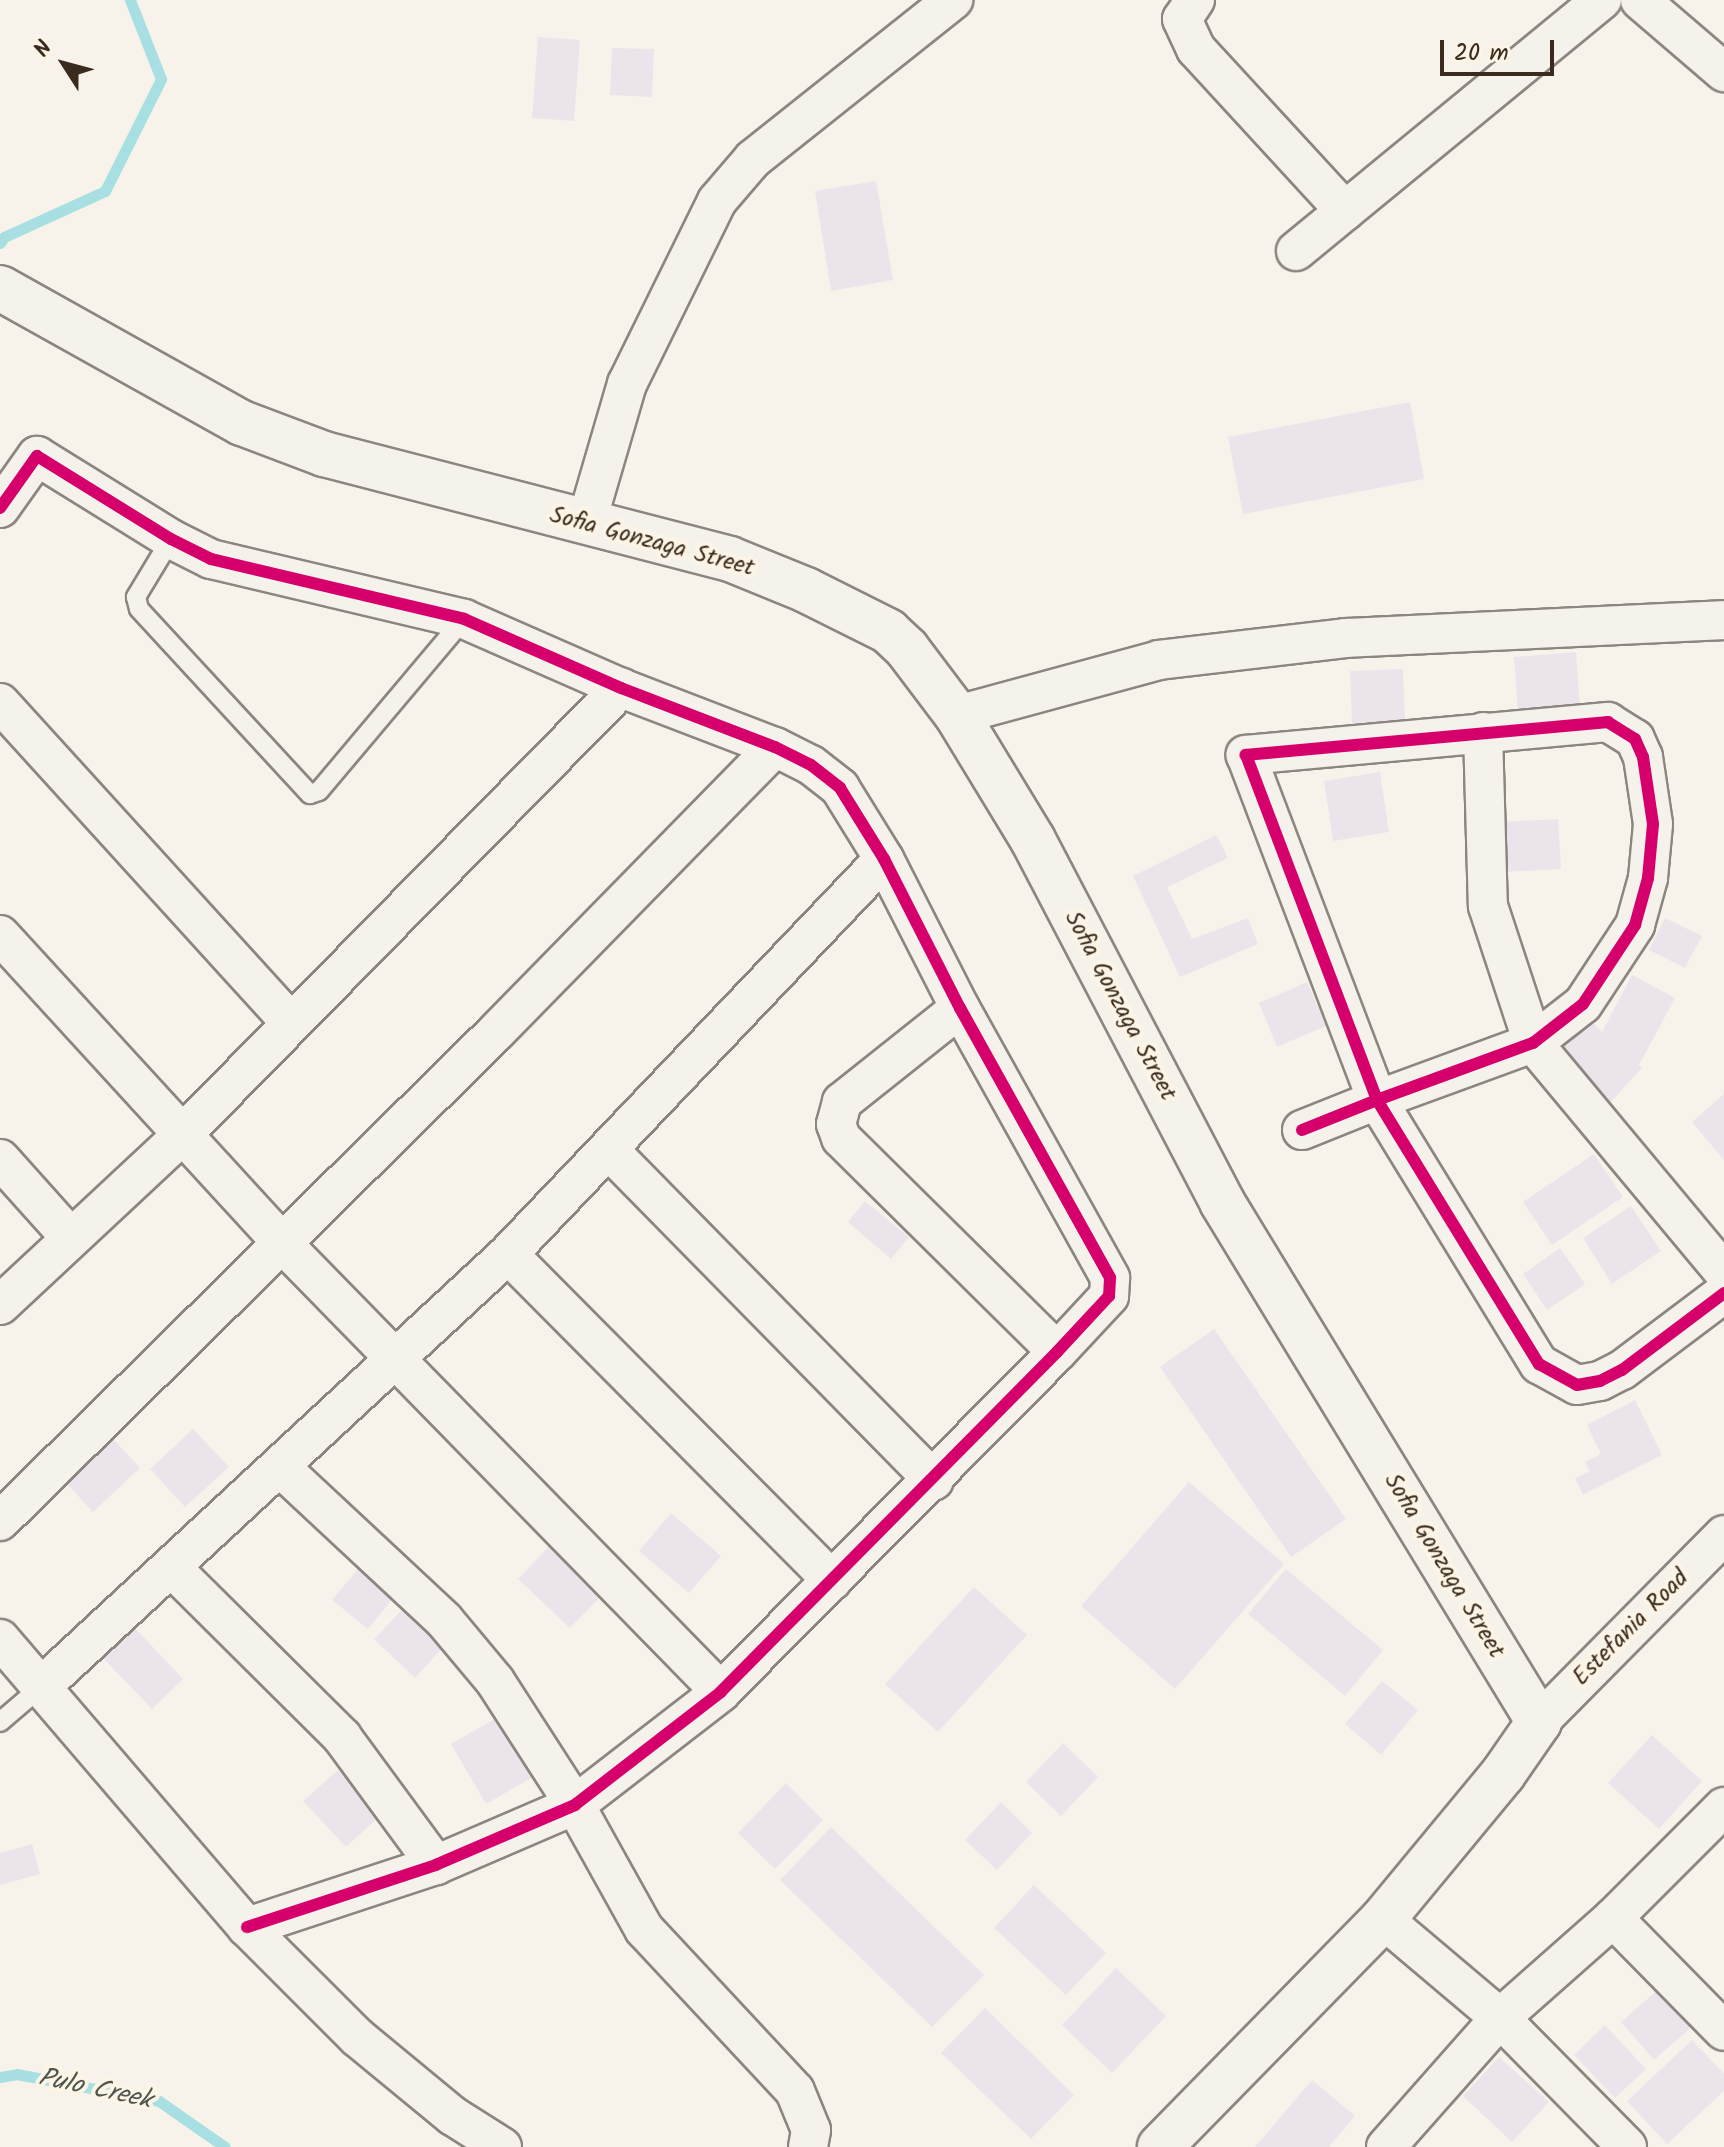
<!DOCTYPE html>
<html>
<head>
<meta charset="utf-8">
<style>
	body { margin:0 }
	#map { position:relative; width:1724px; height:2147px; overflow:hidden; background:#f7f3ea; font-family:Kalam,sans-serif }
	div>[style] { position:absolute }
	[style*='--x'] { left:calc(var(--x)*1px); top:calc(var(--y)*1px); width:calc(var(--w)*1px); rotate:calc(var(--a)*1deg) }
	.stream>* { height:11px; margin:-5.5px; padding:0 5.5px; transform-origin:5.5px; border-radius:5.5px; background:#a7dfe2 }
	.building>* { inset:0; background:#ebe5eb }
	.roads { filter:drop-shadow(2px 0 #8b867f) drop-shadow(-2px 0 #8b867f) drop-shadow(0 2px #8b867f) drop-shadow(0 -2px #8b867f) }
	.lane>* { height:18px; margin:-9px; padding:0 9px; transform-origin:9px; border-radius:9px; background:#f5f2ec }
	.street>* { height:38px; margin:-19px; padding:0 19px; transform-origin:19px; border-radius:19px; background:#f5f2ec }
	.secondary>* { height:44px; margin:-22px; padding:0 22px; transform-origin:22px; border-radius:22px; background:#f5f2ec }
	.cycleway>* { height:12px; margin:-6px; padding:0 6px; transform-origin:6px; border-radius:6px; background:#d6006c }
	span { translate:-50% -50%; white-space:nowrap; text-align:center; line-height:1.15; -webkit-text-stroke:8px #fcf5e5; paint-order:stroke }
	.street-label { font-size:24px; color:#3b2a1e }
	.water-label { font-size:26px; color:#4e554e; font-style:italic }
	.north { position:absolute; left:24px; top:24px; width:80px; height:80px; -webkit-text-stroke:6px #fcf5e5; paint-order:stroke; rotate:306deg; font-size:22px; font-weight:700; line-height:32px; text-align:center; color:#3b2a1e }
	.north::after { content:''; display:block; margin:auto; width:28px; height:36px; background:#3b2a1e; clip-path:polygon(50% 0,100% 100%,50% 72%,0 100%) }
	.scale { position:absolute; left:1440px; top:40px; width:114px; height:36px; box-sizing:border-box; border:4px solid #3b2a1e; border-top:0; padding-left:10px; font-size:24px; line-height:28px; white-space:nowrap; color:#3b2a1e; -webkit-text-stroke:6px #fcf5e5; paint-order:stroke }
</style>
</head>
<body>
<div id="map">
	<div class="stream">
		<i style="--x:0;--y:243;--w:7;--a:-56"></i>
		<i style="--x:4;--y:237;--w:111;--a:-24.5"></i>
		<i style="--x:105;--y:191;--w:125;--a:-63.4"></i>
		<i style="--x:161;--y:79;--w:85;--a:-111.4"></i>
		<i style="--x:0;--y:2077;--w:17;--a:-10"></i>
		<i style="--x:17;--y:2074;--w:145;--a:10.8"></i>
		<i style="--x:159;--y:2101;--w:80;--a:34.9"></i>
	</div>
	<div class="building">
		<i style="clip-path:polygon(538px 37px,580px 40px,574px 121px,532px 118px)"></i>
		<i style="clip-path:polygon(612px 48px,654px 49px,652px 97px,610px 95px)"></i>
		<i style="clip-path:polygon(876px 181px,893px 280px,831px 291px,815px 191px)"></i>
		<i style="clip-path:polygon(1410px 402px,1424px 479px,1243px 514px,1228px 437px)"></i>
		<i style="clip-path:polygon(1576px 652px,1580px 709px,1518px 714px,1514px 657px)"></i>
		<i style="clip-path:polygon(1403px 669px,1405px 721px,1352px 723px,1350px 671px)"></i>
		<i style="clip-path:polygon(1380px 772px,1389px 832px,1333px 841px,1324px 781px)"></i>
		<i style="clip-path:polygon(1558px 819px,1561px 869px,1503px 872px,1500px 822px)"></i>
		<i style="clip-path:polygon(1216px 835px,1228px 858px,1167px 887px,1192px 939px,1248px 918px,1258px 944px,1180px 977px,1133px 876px)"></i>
		<i style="clip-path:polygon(1665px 918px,1702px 936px,1685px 968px,1649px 950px)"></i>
		<i style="clip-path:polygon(1632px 975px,1675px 998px,1639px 1065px,1642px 1068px,1608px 1105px,1553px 1055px,1587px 1017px,1602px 1032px)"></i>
		<i style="clip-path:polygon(1307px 982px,1326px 1026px,1277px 1047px,1259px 1003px)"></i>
		<i style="clip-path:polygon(1724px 1094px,1724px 1160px,1692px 1122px)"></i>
		<i style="clip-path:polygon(1594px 1154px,1623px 1197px,1552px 1245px,1523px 1202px)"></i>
		<i style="clip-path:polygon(865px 1201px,909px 1237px,891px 1259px,848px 1222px)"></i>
		<i style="clip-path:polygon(1631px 1206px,1661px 1251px,1612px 1284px,1583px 1238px)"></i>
		<i style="clip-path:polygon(1560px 1248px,1585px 1284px,1547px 1310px,1523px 1274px)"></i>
		<i style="clip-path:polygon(1214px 1329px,1346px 1519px,1291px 1557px,1160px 1367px)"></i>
		<i style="clip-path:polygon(1635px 1400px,1662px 1455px,1583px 1495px,1575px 1478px,1590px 1471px,1585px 1462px,1601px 1454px,1587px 1425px)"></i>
		<i style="clip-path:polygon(103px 1428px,140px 1468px,93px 1512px,56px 1472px)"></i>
		<i style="clip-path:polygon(193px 1429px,229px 1467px,185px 1507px,150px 1469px)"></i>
		<i style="clip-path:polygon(1189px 1482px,1284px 1564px,1175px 1689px,1081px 1606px)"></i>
		<i style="clip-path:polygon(671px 1513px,721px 1556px,689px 1593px,639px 1551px)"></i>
		<i style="clip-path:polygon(555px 1540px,607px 1590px,570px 1628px,518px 1579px)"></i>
		<i style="clip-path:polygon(363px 1563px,399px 1591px,368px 1629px,332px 1600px)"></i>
		<i style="clip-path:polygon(1286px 1569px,1383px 1650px,1345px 1696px,1248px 1614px)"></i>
		<i style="clip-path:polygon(974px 1587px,1027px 1635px,938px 1732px,885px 1684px)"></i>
		<i style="clip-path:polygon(406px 1606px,446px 1644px,415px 1678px,374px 1639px)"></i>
		<i style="clip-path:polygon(133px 1626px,183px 1679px,152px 1709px,102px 1657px)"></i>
		<i style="clip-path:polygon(1382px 1681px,1418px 1710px,1381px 1755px,1345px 1724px)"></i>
		<i style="clip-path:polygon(503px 1714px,538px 1774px,486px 1804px,451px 1744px)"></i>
		<i style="clip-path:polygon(1652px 1735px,1702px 1781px,1659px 1829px,1608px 1783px)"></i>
		<i style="clip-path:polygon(1063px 1743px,1098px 1777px,1061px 1816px,1026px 1782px)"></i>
		<i style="clip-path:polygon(338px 1770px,380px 1816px,346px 1847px,303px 1801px)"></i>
		<i style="clip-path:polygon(786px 1783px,823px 1820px,775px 1869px,738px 1833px)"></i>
		<i style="clip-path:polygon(1001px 1802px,1032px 1833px,997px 1870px,965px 1840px)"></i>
		<i style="clip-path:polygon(831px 1827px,984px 1975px,932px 2027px,780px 1880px)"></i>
		<i style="clip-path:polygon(32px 1844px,40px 1874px,0 1885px,0 1853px)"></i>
		<i style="clip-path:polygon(1034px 1885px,1106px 1953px,1066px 1995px,994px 1928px)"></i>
		<i style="clip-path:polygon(1116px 1968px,1166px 2016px,1112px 2073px,1062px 2025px)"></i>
		<i style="clip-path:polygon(1669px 1980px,1702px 2018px,1654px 2060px,1621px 2022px)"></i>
		<i style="clip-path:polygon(985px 2008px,1074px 2095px,1031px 2139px,941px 2053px)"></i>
		<i style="clip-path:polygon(1605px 2025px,1646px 2069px,1615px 2098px,1574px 2055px)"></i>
		<i style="clip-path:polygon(1692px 2040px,1724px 2074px,1724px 2091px,1667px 2144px,1627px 2101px)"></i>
		<i style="clip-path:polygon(1499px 2057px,1549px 2102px,1512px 2142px,1463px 2096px)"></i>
		<i style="clip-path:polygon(1312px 2080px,1355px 2116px,1329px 2147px,1255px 2147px)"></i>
	</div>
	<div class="roads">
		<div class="lane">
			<i style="--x:171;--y:539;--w:68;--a:121.1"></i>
			<i style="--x:136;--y:597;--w:12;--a:76"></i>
			<i style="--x:139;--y:609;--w:252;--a:47.3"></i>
			<i style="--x:310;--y:794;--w:9;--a:-18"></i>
			<i style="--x:319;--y:791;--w:225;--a:-49.9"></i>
			<i style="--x:0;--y:1722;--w:55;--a:-40.6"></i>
		</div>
		<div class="street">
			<i style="--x:1195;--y:0;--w:23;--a:124"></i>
			<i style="--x:1182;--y:19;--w:33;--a:65"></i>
			<i style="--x:1196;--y:49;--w:220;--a:47.4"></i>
			<i style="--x:1640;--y:0;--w:111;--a:40.6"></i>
			<i style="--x:1296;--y:251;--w:396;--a:-39.4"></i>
			<i style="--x:0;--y:508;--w:64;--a:-54.6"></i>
			<i style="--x:37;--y:456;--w:158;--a:31.8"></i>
			<i style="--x:171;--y:539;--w:45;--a:26.6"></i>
			<i style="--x:211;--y:559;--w:260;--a:13.3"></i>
			<i style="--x:464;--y:619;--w:171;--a:23.7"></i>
			<i style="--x:621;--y:688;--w:165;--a:21"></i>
			<i style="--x:775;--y:747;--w:40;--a:26.6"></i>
			<i style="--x:811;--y:765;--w:37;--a:38"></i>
			<i style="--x:840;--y:788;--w:84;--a:58.2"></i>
			<i style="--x:884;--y:859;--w:167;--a:63"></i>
			<i style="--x:960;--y:1008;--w:309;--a:60.9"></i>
			<i style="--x:1110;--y:1278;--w:18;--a:93"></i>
			<i style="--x:1109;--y:1296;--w:76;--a:132.9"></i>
			<i style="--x:1057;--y:1352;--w:478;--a:134.7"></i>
			<i style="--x:721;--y:1692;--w:185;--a:142.3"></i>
			<i style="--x:575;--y:1805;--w:151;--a:156.7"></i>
			<i style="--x:436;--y:1865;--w:199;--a:161.8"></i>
			<i style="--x:586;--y:524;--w:146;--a:-73.7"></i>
			<i style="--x:627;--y:384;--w:204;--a:-63.8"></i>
			<i style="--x:717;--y:201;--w:55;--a:-49.4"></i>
			<i style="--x:753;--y:159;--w:256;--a:-38.5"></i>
			<i style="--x:0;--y:703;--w:433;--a:47.7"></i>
			<i style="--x:957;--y:715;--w:209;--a:-15.2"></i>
			<i style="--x:1159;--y:660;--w:188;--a:-6.7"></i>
			<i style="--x:1346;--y:638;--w:378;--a:-2.7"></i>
			<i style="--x:1483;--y:732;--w:174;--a:88.4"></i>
			<i style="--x:1488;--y:906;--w:144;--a:71.8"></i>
			<i style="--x:1533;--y:1043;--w:298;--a:50.2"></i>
			<i style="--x:0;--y:935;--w:416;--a:47.5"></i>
			<i style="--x:281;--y:1242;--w:629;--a:45.64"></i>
			<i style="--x:960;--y:1008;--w:151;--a:141.5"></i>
			<i style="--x:842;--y:1102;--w:23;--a:105"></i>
			<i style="--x:836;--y:1124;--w:15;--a:70"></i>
			<i style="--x:841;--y:1138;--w:304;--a:44.7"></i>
			<i style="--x:1302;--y:1130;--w:81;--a:-21.8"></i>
			<i style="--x:1377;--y:1100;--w:166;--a:-20.1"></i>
			<i style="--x:1533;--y:1043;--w:63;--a:-38"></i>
			<i style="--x:1583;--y:1004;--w:95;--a:-56.6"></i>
			<i style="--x:1635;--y:925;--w:49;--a:-74.5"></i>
			<i style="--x:1648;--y:878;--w:54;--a:-84.7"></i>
			<i style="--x:1653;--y:824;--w:68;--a:-98.5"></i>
			<i style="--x:1643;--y:757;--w:20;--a:-114"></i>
			<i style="--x:1635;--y:739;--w:32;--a:-148"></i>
			<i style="--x:1608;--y:722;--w:364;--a:174.8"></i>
			<i style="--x:1246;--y:755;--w:369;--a:69.2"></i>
			<i style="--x:1377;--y:1100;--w:310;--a:58.5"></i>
			<i style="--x:1539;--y:1364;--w:43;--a:28.9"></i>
			<i style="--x:1577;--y:1385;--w:23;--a:-10"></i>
			<i style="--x:1600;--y:1381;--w:25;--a:-27"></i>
			<i style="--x:1622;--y:1370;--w:128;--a:-37"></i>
			<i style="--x:610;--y:1151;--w:462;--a:45.5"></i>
			<i style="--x:0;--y:1159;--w:106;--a:48.1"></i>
			<i style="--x:508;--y:1254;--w:460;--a:45.2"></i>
			<i style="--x:0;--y:1305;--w:249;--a:-43"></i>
			<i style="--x:182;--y:1135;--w:627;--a:-45.52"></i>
			<i style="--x:280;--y:1467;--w:224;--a:43"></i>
			<i style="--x:444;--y:1620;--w:80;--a:50.1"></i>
			<i style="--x:495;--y:1681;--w:148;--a:57.2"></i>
			<i style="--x:575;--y:1805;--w:142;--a:60.9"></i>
			<i style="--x:644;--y:1929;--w:221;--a:47"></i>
			<i style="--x:795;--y:2091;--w:42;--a:67.7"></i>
			<i style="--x:811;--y:2130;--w:17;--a:100"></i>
			<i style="--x:0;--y:1521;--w:698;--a:-44.59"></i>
			<i style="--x:497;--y:1031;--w:397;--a:-45.6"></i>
			<i style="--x:172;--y:1568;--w:240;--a:44.8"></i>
			<i style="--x:342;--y:1737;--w:159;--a:53.7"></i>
			<i style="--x:0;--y:1639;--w:379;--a:49.4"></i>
			<i style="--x:247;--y:1927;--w:156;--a:45"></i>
			<i style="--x:357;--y:2037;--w:124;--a:39.5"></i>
			<i style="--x:453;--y:2116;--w:58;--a:32.3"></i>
			<i style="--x:42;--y:1686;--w:635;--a:-42.83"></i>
			<i style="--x:508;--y:1254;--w:545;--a:-46.41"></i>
			<i style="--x:1539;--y:1722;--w:263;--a:-45.3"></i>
			<i style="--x:1613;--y:1918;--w:158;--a:45.5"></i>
			<i style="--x:1383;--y:1919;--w:153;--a:40.2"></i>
			<i style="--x:1500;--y:2018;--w:181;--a:45.4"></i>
			<i style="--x:1386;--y:2147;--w:172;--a:-48.5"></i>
			<i style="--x:1500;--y:2018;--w:151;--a:-41.5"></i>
			<i style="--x:1613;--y:1918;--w:157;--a:-45"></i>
		</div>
		<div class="secondary">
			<i style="--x:0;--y:288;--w:277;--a:29.2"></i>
			<i style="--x:242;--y:423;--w:88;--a:20.7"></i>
			<i style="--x:324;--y:454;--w:419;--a:14.5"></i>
			<i style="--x:730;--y:559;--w:82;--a:22.2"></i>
			<i style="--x:806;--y:590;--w:92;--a:26.6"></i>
			<i style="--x:888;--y:631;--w:26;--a:43"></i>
			<i style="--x:907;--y:649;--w:83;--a:52.9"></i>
			<i style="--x:957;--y:715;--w:146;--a:58.7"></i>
			<i style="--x:1033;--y:840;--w:408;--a:62.4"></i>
			<i style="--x:1222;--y:1202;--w:609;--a:58.63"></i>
			<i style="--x:1539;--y:1722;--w:63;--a:124.7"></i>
			<i style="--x:1503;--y:1774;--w:188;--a:129.6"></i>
			<i style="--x:1383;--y:1919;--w:319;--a:134.4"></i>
		</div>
	</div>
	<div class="cycleway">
		<i style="--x:0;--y:508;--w:64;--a:-54.6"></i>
		<i style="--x:37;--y:456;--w:158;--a:31.8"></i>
		<i style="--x:171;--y:539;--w:45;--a:26.6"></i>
		<i style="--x:211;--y:559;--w:260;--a:13.3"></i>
		<i style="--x:464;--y:619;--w:171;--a:23.7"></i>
		<i style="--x:621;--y:688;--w:165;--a:21"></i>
		<i style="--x:775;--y:747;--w:40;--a:26.6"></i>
		<i style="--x:811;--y:765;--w:37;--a:38"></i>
		<i style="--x:840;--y:788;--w:84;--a:58.2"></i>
		<i style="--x:884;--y:859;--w:167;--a:63"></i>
		<i style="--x:960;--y:1008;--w:309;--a:60.9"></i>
		<i style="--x:1110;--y:1278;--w:18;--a:93"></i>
		<i style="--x:1109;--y:1296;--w:76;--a:132.9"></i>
		<i style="--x:1057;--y:1352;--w:478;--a:134.7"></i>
		<i style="--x:721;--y:1692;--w:185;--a:142.3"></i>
		<i style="--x:575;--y:1805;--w:151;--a:156.7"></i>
		<i style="--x:436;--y:1865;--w:199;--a:161.8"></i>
		<i style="--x:1302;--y:1130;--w:81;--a:-21.8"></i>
		<i style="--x:1377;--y:1100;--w:166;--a:-20.1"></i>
		<i style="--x:1533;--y:1043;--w:63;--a:-38"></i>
		<i style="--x:1583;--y:1004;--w:95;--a:-56.6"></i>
		<i style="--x:1635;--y:925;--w:49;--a:-74.5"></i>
		<i style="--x:1648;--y:878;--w:54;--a:-84.7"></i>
		<i style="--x:1653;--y:824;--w:68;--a:-98.5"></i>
		<i style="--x:1643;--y:757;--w:20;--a:-114"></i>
		<i style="--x:1635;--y:739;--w:32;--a:-148"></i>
		<i style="--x:1608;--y:722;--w:364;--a:174.8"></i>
		<i style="--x:1246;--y:755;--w:369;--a:69.2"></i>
		<i style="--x:1377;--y:1100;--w:310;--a:58.5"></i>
		<i style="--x:1539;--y:1364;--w:43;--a:28.9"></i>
		<i style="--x:1577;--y:1385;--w:23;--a:-10"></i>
		<i style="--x:1600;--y:1381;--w:25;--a:-27"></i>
		<i style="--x:1622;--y:1370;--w:128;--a:-37"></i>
	</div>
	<div class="street-label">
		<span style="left:652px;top:542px;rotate:15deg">Sofia Gonzaga Street</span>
		<span style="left:1120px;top:1006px;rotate:62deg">Sofia Gonzaga Street</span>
		<span style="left:1444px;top:1566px;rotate:59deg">Sofia Gonzaga Street</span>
		<span style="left:1631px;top:1628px;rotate:-45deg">Estefania Road</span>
	</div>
	<div class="water-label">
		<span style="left:95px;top:2090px;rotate:12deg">Pulo Creek</span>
	</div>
	<div class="north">N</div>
	<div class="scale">20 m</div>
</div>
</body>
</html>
